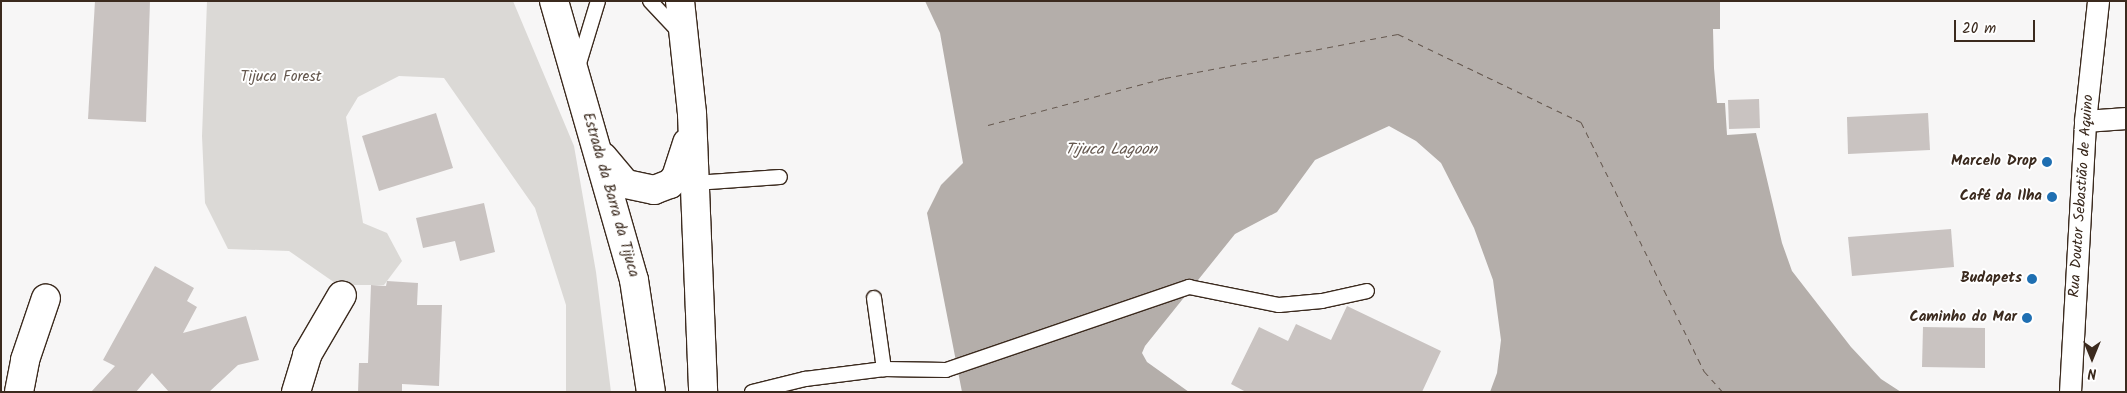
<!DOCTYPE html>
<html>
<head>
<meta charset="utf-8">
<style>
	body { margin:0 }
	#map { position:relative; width:2127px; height:393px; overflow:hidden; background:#f7f6f6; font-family:Kalam,sans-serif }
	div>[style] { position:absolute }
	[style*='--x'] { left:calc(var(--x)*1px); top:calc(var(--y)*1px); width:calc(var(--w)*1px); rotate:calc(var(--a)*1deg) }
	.green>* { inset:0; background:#dbd9d6 }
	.water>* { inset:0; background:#b4aeaa }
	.ferry>* { height:1px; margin-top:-0.5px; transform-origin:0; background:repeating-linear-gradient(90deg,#65584f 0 6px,transparent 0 11px) }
	.building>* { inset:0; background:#c9c3c1 }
	.roads { filter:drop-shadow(1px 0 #3b2a1e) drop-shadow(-1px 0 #3b2a1e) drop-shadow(0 1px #3b2a1e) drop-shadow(0 -1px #3b2a1e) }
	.service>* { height:14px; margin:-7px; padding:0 7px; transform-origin:7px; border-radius:7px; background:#fff }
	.pedestrian>* { height:21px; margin:-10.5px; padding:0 10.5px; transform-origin:10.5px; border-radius:10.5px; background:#fff }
	.minor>* { height:28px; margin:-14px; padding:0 14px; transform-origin:14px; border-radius:14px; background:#fff }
	.secondary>* { height:28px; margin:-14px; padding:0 14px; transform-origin:14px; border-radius:14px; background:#fff }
	.dots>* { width:14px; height:14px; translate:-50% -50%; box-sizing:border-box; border:2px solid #fff; border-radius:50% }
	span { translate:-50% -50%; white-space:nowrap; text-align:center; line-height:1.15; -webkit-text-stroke:4px #fff; paint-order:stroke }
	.park-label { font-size:15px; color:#63564c }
	.poi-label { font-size:15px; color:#3b2a1e; font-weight:700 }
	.right { translate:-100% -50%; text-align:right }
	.street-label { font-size:15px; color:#3b2a1e }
	.water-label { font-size:16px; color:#65584f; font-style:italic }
	.frame { position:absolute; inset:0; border:2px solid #3b2a1e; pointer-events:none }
	.north { position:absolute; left:2067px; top:333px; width:50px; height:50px; -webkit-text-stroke:4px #fff; paint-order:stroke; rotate:180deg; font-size:14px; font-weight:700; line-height:20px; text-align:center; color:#3b2a1e }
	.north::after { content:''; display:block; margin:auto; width:18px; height:22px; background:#3b2a1e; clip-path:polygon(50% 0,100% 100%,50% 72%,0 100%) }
	.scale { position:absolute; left:1954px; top:20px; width:81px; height:22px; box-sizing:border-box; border:2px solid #3b2a1e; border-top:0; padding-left:6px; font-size:15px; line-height:18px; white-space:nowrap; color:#3b2a1e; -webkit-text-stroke:4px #fff; paint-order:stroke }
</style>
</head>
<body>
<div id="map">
	<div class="green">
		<i style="clip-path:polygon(207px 1px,513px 1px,574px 146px,596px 272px,611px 392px,566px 392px,566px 305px,535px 208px,444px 78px,399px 76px,358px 97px,346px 117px,363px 223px,387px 233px,402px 261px,384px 285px,338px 285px,289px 251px,228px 249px,205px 203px,202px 136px)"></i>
	</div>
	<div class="water">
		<i style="clip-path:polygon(925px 1px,1720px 1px,1720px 29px,1713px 29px,1714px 68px,1717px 103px,1725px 103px,1727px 135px,1756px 133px,1782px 243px,1792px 271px,1851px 347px,1881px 379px,1901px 392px,1490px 392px,1497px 373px,1501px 340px,1493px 280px,1474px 228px,1441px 163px,1416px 141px,1389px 126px,1315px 160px,1277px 212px,1235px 234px,1145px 346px,1142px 353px,1147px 362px,1189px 392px,962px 392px,927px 213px,941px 185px,963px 163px,940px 33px)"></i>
	</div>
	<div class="ferry">
		<i style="--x:988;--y:125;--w:183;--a:-14.9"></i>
		<i style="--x:1165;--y:78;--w:237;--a:-10.7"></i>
		<i style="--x:1398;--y:34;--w:203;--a:25.7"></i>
		<i style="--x:1581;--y:122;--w:278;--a:63.7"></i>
		<i style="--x:1704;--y:371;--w:28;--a:48"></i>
	</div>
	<div class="building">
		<i style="clip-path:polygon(95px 1px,150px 1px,146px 122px,88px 119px)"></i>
		<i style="clip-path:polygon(1759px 99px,1760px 128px,1729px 129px,1728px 100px)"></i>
		<i style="clip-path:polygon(436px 113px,453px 168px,379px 191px,362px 136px)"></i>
		<i style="clip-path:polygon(1928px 113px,1930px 150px,1848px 154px,1847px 117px)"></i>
		<i style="clip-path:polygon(484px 203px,495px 252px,460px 261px,455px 241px,423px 248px,416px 218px)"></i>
		<i style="clip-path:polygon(1951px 229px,1954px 267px,1852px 276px,1848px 237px)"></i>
		<i style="clip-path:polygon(155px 266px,194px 288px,187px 301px,197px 307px,183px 333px,246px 316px,259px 360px,238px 365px,209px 392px,169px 392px,152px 373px,136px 392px,91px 392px,115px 366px,103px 360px)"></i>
		<i style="clip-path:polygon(387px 281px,418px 283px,417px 305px,442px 305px,439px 386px,402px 384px,402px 392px,358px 392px,359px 363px,368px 363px,371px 285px,386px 286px)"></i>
		<i style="clip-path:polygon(1347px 306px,1441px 351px,1422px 392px,1246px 392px,1231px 384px,1259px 327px,1288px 341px,1296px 324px,1331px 340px)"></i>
		<i style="clip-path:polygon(1923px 327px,1985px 328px,1985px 368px,1922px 367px)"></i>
	</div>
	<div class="roads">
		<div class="service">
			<i style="--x:650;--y:1;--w:44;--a:46.8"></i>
			<i style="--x:577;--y:70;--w:72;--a:-73.1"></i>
			<i style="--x:695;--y:183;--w:85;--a:-4"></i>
			<i style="--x:874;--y:298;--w:72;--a:82"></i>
			<i style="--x:752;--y:392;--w:55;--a:-13.8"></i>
			<i style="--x:805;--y:379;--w:80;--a:-7.2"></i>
			<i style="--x:884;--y:369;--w:62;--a:0.9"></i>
			<i style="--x:946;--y:370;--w:257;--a:-18.9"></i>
			<i style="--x:1189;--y:287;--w:92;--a:11.3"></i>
			<i style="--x:1279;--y:305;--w:43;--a:-5.3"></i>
			<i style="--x:1322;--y:301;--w:46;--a:-12.5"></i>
		</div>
		<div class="pedestrian">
			<i style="--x:2085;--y:121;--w:41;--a:-4.2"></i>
			<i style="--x:2070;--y:392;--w:271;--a:-86.8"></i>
			<i style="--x:2085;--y:121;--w:121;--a:-83.8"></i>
		</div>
		<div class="minor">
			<i style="--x:19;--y:392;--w:33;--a:-79"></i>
			<i style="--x:25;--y:360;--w:65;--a:-71.3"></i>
			<i style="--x:296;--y:392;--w:39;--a:-73"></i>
			<i style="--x:307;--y:355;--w:69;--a:-59.7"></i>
		</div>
		<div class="secondary">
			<i style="--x:554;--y:1;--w:290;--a:74"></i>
			<i style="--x:634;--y:280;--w:113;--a:81.4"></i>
			<i style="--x:680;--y:1;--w:114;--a:83.9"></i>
			<i style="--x:692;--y:114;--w:278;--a:87.7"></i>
			<i style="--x:603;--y:157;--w:35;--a:50"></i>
			<i style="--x:626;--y:184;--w:29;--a:12"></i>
			<i style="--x:654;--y:190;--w:17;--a:-21"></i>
			<i style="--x:670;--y:184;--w:9;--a:-49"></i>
			<i style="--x:676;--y:177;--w:36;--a:-72"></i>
		</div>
	</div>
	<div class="dots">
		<i style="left:2047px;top:162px;background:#1f6fb2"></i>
		<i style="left:2052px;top:197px;background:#1f6fb2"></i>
		<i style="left:2032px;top:279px;background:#1f6fb2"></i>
		<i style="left:2027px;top:318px;background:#1f6fb2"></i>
	</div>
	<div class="park-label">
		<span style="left:281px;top:78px">Tijuca Forest</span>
	</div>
	<div class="poi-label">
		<span class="right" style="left:2037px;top:162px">Marcelo Drop</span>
		<span class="right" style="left:2042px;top:197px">Café da Ilha</span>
		<span class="right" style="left:2022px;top:279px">Budapets</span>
		<span class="right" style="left:2017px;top:318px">Caminho do Mar</span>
	</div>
	<div class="street-label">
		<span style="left:610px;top:195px;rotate:74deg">Estrada da Barra da Tijuca</span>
		<span style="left:2082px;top:196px;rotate:-86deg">Rua Doutor Sebastião de Aquino</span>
	</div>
	<div class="water-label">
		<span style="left:1111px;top:150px">Tijuca Lagoon</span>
	</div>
	<div class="frame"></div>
	<div class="north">N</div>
	<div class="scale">20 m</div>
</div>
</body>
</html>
